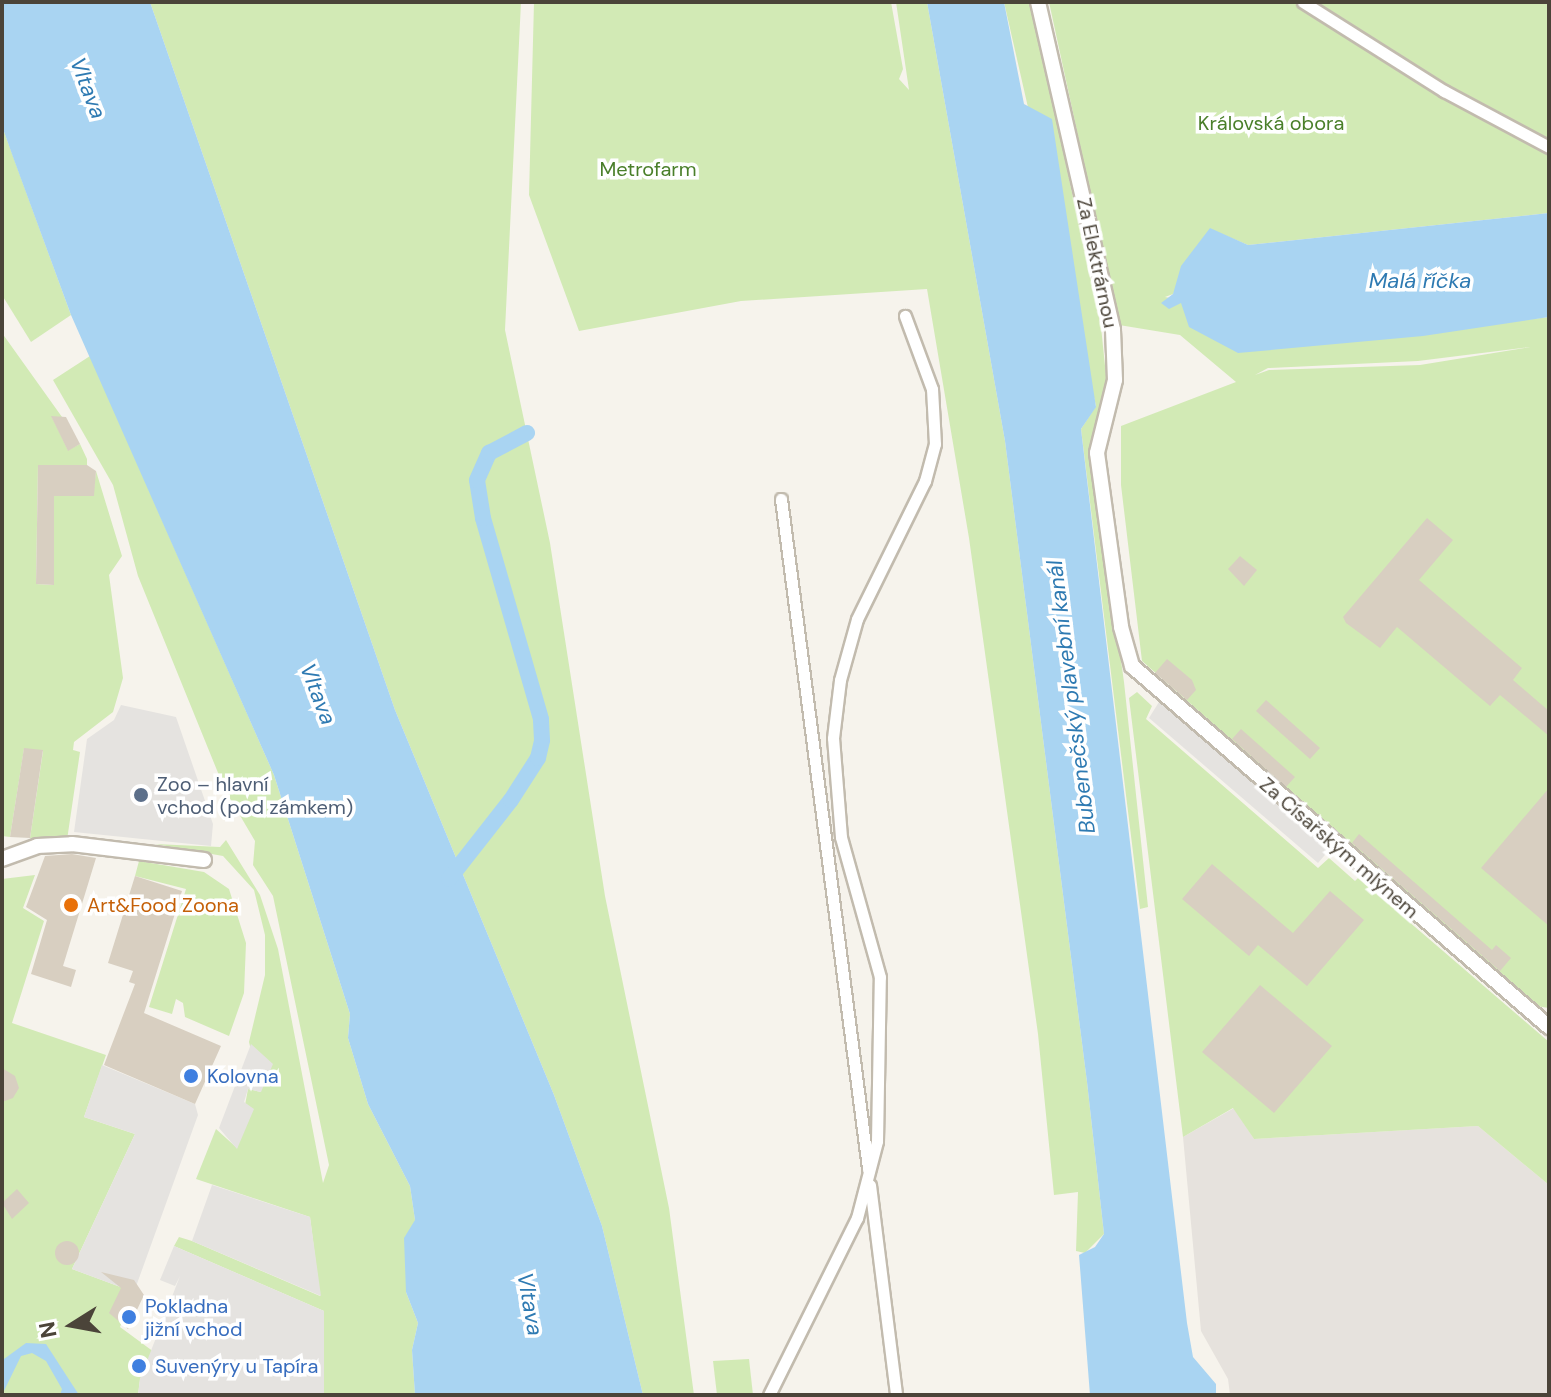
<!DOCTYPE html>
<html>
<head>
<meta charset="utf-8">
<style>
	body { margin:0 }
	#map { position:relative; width:1551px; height:1397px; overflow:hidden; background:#f6f3ec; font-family:"DM Sans",sans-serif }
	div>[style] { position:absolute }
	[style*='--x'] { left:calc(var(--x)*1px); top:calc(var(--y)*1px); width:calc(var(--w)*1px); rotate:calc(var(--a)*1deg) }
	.industrial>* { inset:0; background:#e6e2dd }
	.green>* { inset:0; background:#d2eab5 }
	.parking>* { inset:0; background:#e5e3e0 }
	.water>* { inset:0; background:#a9d4f2 }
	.canal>* { height:16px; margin:-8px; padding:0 8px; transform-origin:8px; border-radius:8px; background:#a9d4f2 }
	.building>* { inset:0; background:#d8cfc1 }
	.round { border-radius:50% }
	.roads { filter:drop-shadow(2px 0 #c2bbae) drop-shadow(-2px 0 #c2bbae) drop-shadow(0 2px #c2bbae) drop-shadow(0 -2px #c2bbae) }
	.pedestrian>* { height:11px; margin:-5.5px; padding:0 5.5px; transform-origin:5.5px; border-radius:5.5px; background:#fff }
	.minor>* { height:14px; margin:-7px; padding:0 7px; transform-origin:7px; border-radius:7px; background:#fff }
	.dots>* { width:22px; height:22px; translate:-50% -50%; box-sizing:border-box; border:4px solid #fff; border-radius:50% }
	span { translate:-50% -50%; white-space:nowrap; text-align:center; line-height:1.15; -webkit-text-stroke:7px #fff; paint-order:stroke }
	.park-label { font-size:20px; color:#4a7f2a }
	.street-label { font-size:20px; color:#4b4439 }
	.service-label { font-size:20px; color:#4e5e75 }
	.left { translate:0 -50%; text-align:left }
	.food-label { font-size:20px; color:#c56008 }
	.shop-label { font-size:20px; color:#366cbe }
	.water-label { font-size:22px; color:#2e7ab2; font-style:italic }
	.frame { position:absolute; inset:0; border:4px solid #4b4439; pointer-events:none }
	.north { position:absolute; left:32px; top:1285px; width:80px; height:80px; -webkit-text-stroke:6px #fff; paint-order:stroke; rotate:259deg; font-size:22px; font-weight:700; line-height:32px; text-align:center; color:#4b4439 }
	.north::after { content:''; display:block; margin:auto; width:28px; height:36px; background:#4b4439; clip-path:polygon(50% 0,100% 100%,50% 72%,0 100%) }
</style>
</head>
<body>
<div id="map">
	<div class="industrial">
		<i style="clip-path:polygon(1234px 1108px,1254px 1139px,1478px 1126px,1549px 1185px,1549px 1395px,1230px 1395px,1228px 1379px,1201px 1331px,1183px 1137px)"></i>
	</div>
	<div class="green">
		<i style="clip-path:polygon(150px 2px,521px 2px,505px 330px,550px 543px,605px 896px,669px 1208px,694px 1395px,643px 1395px,602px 1226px,554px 1095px,395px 710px)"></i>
		<i style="clip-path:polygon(534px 2px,891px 2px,903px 69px,899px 79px,909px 90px,896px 2px,927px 2px,1005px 441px,1087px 1082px,1104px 1234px,1085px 1253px,1076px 1251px,1078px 1192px,1054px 1195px,1038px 1034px,969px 538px,927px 289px,741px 301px,579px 331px,529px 195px)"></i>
		<i style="clip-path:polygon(1004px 2px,1031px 2px,1101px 327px,1107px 385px,1091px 446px,1124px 682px,1148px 907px,1140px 909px,1081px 429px,1096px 406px)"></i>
		<i style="clip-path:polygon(evenodd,1049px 2px,1549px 2px,1549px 213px,1248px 245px,1210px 229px,1173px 294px,1165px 297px,1372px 339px,1549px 317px,1549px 1008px,1536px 1006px,1497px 974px,1142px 661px,1121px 485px,1121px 426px,1236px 382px,1180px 335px,1119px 325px,1049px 2px,1531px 347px,1420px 365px,1269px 370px,1255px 375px,1268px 368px,1418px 361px,1531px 347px)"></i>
		<i style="clip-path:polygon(2px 126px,71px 315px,31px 342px,2px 295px)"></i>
		<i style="clip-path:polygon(2px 333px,62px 417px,52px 417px,68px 450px,80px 444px,87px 459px,87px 465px,38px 465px,36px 584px,54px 585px,54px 496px,93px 496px,96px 471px,122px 556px,109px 575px,123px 678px,113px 712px,74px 742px,73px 750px,80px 752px,67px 840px,30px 838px,43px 751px,24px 749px,10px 837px,2px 836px)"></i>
		<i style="clip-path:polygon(90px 356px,274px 775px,350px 1014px,348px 1038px,368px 1104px,410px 1186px,415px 1220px,406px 1292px,418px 1323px,412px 1350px,415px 1395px,324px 1395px,324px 1311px,174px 1246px,179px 1237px,192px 1241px,320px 1296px,310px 1217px,196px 1179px,216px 1129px,237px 1148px,248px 1089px,261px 1092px,249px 1042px,265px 975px,265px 935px,254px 890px,223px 856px,155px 844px,220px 847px,226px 840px,260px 895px,278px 949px,323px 1183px,329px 1165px,273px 896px,253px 865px,255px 841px,225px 790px,138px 576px,113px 485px,53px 380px)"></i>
		<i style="clip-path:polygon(1137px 692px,1152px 706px,1146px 719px,1318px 868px,1329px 858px,1355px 881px,1358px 878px,1549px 1042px,1549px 1185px,1478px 1126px,1254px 1139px,1233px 1108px,1183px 1137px,1129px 698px)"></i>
		<i style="clip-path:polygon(139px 861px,204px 872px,229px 889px,246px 943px,244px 993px,229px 1036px,185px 1017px,183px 1003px,176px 999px,172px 1014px,149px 1007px,186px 889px,135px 876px)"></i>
		<i style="clip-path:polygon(35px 875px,23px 908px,44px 921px,12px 1023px,106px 1055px,84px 1117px,135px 1134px,72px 1269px,134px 1292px,120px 1327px,154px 1352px,140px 1379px,138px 1395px,2px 1395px,2px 879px)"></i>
		<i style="clip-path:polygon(749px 1359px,753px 1395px,717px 1395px,713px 1361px)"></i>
	</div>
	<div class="parking">
		<i style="clip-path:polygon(1159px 702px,1330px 849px,1318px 863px,1149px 718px)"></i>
		<i style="clip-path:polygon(121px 705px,176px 717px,213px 824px,211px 846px,74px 832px,87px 739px,114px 720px)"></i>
		<i style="clip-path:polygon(251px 1044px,273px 1064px,261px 1092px,248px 1089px,244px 1102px,254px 1109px,237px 1149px,219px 1128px)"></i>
		<i style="clip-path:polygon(102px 1065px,195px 1104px,198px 1115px,134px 1292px,72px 1269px,135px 1134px,84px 1117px)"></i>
		<i style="clip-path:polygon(212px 1185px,310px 1217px,321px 1296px,192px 1241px)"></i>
		<i style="clip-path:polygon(174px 1246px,324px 1311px,324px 1395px,138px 1395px,140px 1379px,180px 1276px,175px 1286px,160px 1280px)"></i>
	</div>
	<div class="water">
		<i style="clip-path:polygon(2px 2px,150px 2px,395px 710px,554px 1095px,602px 1226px,643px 1395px,415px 1395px,412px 1350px,418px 1323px,406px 1292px,404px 1238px,415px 1220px,410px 1186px,368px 1104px,348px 1038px,350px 1014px,274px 775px,71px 315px,13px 157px,2px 126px)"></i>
		<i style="clip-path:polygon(927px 2px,1004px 2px,1024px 104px,1052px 119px,1096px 407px,1081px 429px,1187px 1323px,1193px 1357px,1216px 1384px,1216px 1395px,1090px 1395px,1079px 1255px,1095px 1247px,1104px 1234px,1087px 1082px,1005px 441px)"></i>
		<i style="clip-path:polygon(1549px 213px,1549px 317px,1423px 336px,1238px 353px,1189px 327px,1181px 303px,1169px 309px,1161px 303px,1173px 294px,1181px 266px,1210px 228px,1248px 245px)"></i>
		<i style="clip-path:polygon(26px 1343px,46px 1344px,79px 1395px,60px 1395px,62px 1389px,46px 1361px,32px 1353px,21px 1356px,2px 1395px,4px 1359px)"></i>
	</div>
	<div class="canal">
		<i style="--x:449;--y:879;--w:100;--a:-51.9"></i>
		<i style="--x:511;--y:800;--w:50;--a:-57.3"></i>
		<i style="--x:538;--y:758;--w:18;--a:-77"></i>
		<i style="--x:542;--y:740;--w:21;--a:-93"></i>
		<i style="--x:541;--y:719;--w:209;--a:-106.1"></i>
		<i style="--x:483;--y:518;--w:38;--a:-99"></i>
		<i style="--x:477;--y:480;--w:30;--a:-66"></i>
		<i style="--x:489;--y:453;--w:43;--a:-27.8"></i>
	</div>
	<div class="building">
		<i style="clip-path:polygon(51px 416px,66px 417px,80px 444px,68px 451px)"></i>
		<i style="clip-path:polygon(38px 465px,87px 465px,96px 471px,94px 496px,54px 496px,54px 585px,36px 584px)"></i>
		<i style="clip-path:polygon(1427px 518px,1453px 540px,1419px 580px,1522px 668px,1513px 680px,1549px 711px,1549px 736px,1500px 695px,1490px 706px,1397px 627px,1380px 648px,1346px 623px,1343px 617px)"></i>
		<i style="clip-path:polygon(1240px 556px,1257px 570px,1244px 586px,1228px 569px)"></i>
		<i style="clip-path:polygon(1167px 659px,1192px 680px,1196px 690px,1187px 700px,1155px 673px)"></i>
		<i style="clip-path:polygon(1266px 700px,1320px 748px,1310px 759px,1256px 711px)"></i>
		<i style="clip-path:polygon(1241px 729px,1295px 777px,1286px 787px,1232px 739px)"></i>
		<i style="clip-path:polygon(24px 748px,43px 750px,30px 838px,10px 837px)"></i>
		<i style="clip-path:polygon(1549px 788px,1549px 926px,1481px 868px)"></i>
		<i style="clip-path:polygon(1359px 834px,1492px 950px,1496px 945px,1511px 958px,1500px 971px,1352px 843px)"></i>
		<i style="clip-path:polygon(72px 854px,96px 858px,63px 966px,76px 970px,71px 987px,31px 974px,47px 920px,26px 907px,45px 856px)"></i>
		<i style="clip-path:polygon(1212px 864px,1293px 933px,1330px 891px,1364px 920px,1307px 986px,1258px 945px,1249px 956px,1182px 899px)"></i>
		<i style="clip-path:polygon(135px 876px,182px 891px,144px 1013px,221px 1046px,195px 1104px,104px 1065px,135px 984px,129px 982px,133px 971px,108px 963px)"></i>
		<i style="clip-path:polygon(1260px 985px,1332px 1046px,1274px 1113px,1202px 1052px)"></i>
		<i style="clip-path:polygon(2px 1068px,15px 1076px,19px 1088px,13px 1098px,2px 1102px)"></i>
		<i style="clip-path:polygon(17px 1189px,29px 1203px,12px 1219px,2px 1203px)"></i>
		<i class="round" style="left:55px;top:1241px;width:24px;height:24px"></i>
		<i style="clip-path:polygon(101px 1272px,134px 1280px,144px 1295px,128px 1329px,109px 1313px,121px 1288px)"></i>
	</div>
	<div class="roads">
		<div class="pedestrian">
			<i style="--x:1303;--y:2;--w:167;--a:32.3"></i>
			<i style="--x:1444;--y:91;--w:119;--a:28.1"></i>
			<i style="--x:781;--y:499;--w:675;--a:82.59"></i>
			<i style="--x:870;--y:1185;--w:212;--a:82.9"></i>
			<i style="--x:769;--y:1395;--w:198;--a:-63.6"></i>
			<i style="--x:857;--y:1218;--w:80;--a:-75.4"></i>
			<i style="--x:877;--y:1141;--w:164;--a:-89"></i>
			<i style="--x:880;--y:977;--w:145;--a:-105.6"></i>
			<i style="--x:841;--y:837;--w:99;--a:-94.6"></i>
			<i style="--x:833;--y:738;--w:58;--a:-83.1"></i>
			<i style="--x:840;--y:680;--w:63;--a:-74.4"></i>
			<i style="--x:857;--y:619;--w:154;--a:-63.8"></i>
			<i style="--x:925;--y:481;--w:38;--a:-75"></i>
			<i style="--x:935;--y:444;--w:55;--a:-93.1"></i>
			<i style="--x:932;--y:389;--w:78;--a:-110.3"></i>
		</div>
		<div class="minor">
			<i style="--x:1038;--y:2;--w:336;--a:77.1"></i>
			<i style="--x:1113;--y:330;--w:50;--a:87.7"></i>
			<i style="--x:1115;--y:380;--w:75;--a:103.9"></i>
			<i style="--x:1097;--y:453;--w:176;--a:82.1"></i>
			<i style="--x:1121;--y:627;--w:41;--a:74.2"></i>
			<i style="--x:1132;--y:666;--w:552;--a:40.88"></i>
			<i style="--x:2;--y:859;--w:37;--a:-20"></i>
			<i style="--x:37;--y:846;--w:35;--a:-3"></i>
			<i style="--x:72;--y:844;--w:133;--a:6.9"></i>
		</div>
	</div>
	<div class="dots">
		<i style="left:141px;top:795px;background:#5c6f8a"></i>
		<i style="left:71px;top:905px;background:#e8710a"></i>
		<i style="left:191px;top:1076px;background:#3f7fe0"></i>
		<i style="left:129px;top:1317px;background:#3f7fe0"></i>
		<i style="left:139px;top:1366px;background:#3f7fe0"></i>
	</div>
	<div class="park-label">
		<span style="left:1271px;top:123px">Královská obora</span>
		<span style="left:648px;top:169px">Metrofarm</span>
	</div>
	<div class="street-label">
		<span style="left:1097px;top:263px;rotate:78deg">Za Elektrárnou</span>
		<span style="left:1339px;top:848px;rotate:41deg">Za Císařským mlýnem</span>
	</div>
	<div class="service-label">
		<span class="left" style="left:157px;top:796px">Zoo – hlavní<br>vchod (pod zámkem)</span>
	</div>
	<div class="food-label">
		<span class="left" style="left:87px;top:905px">Art&amp;Food Zoona</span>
	</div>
	<div class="shop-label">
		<span class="left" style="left:207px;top:1076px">Kolovna</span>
		<span class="left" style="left:145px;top:1318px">Pokladna<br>jižní vchod</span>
		<span class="left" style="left:155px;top:1366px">Suvenýry u Tapíra</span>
	</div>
	<div class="water-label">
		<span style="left:88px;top:88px;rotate:69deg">Vltava</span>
		<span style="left:1420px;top:281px">Malá říčka</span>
		<span style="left:318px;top:694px;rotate:69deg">Vltava</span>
		<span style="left:1071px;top:697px;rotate:-97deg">Bubenečský plavební kanál</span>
		<span style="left:530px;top:1304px;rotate:80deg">Vltava</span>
	</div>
	<div class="frame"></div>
	<div class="north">N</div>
</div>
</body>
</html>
